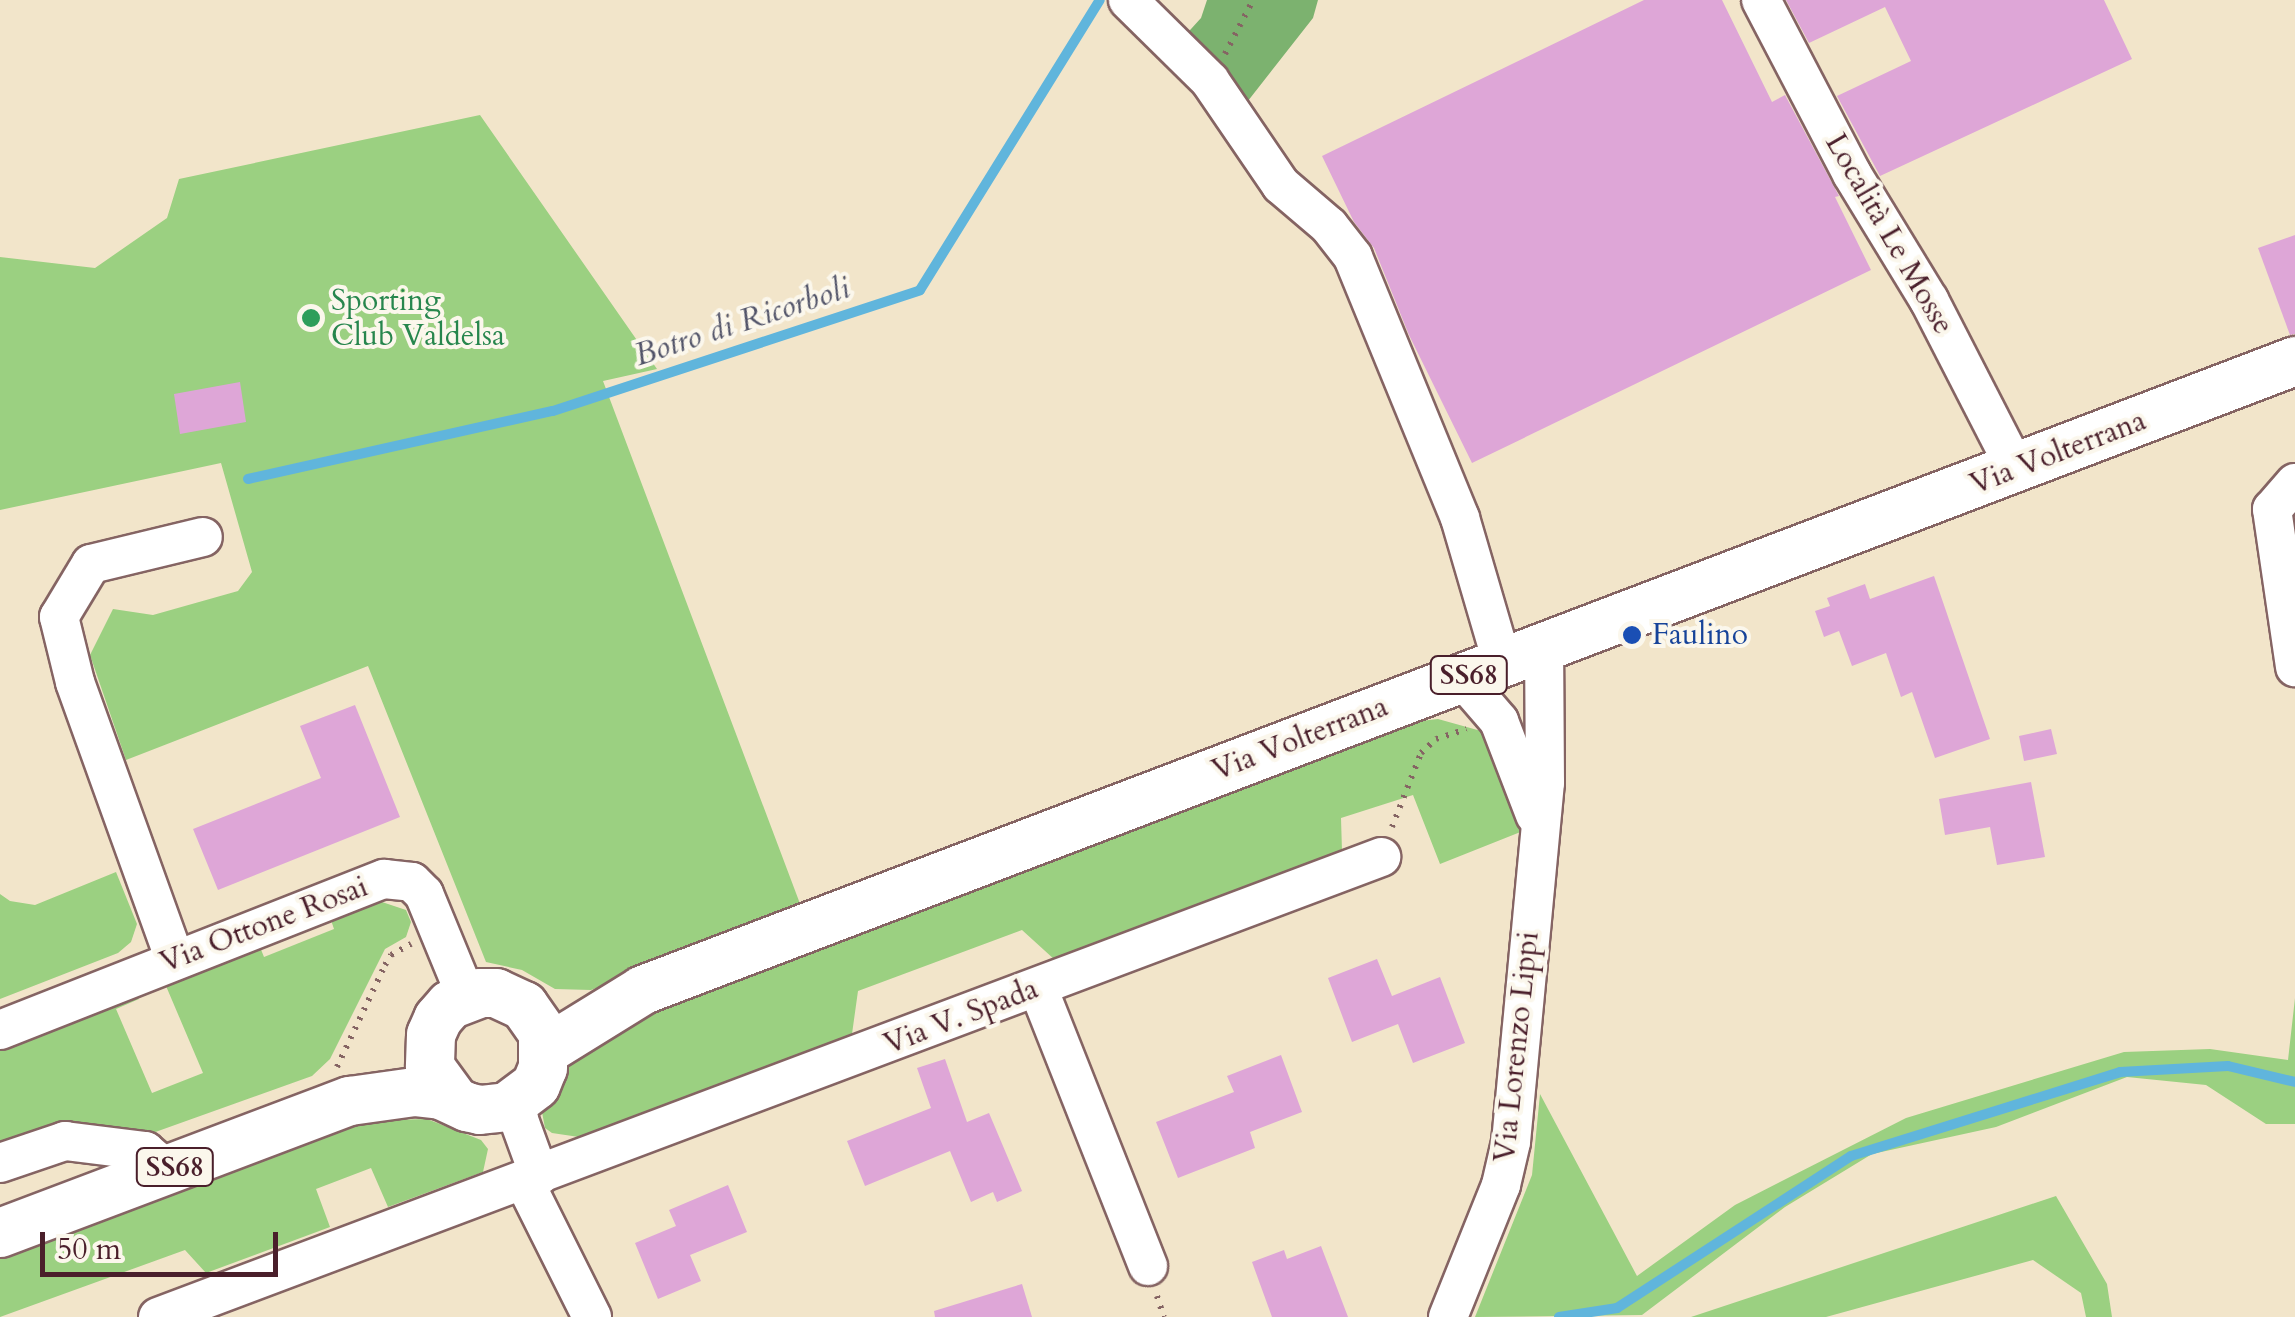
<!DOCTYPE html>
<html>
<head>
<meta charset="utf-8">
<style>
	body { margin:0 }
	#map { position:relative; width:2295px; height:1317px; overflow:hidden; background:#f2e5ca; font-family:Cardo,serif }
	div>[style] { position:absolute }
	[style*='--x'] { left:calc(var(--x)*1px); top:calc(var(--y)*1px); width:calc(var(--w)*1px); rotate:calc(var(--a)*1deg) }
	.green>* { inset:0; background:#9bd081 }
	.forest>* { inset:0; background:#7cb26f }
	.stream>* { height:10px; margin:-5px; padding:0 5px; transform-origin:5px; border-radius:5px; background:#60b5dc }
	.building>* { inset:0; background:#dea6d7 }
	.path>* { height:6px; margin-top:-3px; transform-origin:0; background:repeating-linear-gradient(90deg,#856463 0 2.5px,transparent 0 10.5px) }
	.roads { filter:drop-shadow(2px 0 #856463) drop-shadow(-2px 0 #856463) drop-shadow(0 2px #856463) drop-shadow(0 -2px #856463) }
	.minor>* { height:38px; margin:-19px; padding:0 19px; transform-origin:19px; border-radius:19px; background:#fff }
	.major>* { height:48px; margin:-24px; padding:0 24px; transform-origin:24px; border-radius:24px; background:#fff }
	.dots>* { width:28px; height:28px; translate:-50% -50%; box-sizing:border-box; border:5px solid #fbf7ec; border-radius:50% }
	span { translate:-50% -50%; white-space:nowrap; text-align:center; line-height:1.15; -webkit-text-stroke:8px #fbf7ec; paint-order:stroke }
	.shield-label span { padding:2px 8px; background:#fbf7ec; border:2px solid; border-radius:8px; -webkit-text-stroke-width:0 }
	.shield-label { font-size:28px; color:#4a1f2b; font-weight:700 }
	.street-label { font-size:30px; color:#4a1f2b }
	.leisure-label { font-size:30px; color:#27864d }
	.left { translate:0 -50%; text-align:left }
	.transit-label { font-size:30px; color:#164399 }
	.water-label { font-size:32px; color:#525469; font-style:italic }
	.scale { position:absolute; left:40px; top:1232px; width:238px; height:45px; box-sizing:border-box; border:5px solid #4a1f2b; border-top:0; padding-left:12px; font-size:30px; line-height:35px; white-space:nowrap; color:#4a1f2b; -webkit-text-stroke:8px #fbf7ec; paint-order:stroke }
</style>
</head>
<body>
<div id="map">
	<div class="green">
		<i style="clip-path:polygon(480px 115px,657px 369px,603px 381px,802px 909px,591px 990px,555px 989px,522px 970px,486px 962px,368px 666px,126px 760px,90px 655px,113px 609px,153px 615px,238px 591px,252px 572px,221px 463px,0 510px,0 257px,95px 268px,167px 218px,179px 179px)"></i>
		<i style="clip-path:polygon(1438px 719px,1481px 731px,1494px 744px,1509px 772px,1523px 831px,1440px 864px,1413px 795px,1341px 818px,1342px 851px,1055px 960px,1022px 930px,858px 991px,852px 1034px,579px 1137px,552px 1133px,545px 1128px,542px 1112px,561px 1089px,572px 1052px,622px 1024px,1404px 723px)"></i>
		<i style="clip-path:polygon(116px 872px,137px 924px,131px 942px,118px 953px,0 999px,0 894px,10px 901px,35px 905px)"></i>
		<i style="clip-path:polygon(379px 901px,406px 910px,411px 922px,406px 937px,385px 949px,330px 1059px,312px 1076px,147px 1135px,0 1150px,0 1045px,133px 991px,139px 999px,116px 1009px,152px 1093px,203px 1073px,166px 986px,171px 977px,258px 942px,264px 957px,334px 929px,331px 920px)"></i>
		<i style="clip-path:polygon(2295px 998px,2295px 1124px,2266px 1124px,2206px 1085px,2127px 1077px,1996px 1127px,1872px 1154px,1785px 1207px,1642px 1315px,1475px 1317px,1532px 1175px,1540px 1094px,1637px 1276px,1735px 1205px,1906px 1118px,2124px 1052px,2210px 1049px,2288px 1060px)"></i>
		<i style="clip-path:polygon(385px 1110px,390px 1120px,427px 1119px,481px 1140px,488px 1149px,483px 1172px,388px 1207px,371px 1168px,316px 1189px,330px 1227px,206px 1273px,185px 1250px,0 1317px,0 1259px)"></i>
		<i style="clip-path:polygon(2056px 1196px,2107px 1284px,2112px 1317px,2086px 1317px,2081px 1293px,2033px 1260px,1826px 1317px,1691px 1317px)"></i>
	</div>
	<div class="forest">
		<i style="clip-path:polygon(1207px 0,1318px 0,1313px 18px,1244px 106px,1181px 40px,1201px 18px)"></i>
	</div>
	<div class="stream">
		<i style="--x:248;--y:479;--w:312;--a:-12.6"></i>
		<i style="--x:553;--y:411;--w:386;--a:-18.2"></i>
		<i style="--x:920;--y:290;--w:341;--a:-58.2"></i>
		<i style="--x:1559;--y:1317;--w:59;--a:-8.8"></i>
		<i style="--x:1617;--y:1308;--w:279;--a:-33"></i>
		<i style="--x:1851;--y:1156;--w:282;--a:-17.3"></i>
		<i style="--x:2120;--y:1072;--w:108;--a:-3.2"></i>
		<i style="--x:2228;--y:1066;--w:69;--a:13.4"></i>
	</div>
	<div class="building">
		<i style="clip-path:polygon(1644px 0,1722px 0,1772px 102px,1785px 95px,1839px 196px,1835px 197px,1871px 270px,1472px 463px,1409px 335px,1374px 248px,1354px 222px,1322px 156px)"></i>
		<i style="clip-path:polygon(1786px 0,2104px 0,2132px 59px,1880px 176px,1837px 96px,1911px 61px,1885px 7px,1809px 43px)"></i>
		<i style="clip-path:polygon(2295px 235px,2295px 334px,2290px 335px,2258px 248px)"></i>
		<i style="clip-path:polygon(240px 382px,246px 422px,180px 434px,174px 394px)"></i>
		<i style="clip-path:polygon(1934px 576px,1990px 739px,1935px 758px,1912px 692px,1901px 697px,1886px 653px,1852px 666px,1839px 631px,1824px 637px,1815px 611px,1830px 606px,1827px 598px,1865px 584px,1870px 599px)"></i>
		<i style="clip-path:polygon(355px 705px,400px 817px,218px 890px,193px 829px,321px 778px,300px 726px)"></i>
		<i style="clip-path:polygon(2051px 729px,2057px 754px,2024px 761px,2019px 736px)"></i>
		<i style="clip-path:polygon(2031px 782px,2045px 857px,1997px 865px,1990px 827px,1945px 835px,1939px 799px)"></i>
		<i style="clip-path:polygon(1377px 959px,1392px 996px,1440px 977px,1465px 1043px,1413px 1063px,1398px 1024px,1352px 1042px,1328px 978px)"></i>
		<i style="clip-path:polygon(1281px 1055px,1302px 1112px,1250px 1132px,1255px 1148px,1178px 1178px,1156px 1122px,1234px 1092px,1227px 1076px)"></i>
		<i style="clip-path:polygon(945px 1059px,967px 1122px,989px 1113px,1022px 1191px,997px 1202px,993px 1192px,971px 1202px,950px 1151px,865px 1186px,847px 1141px,931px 1108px,917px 1068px)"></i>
		<i style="clip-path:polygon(728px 1185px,747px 1232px,690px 1255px,701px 1281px,658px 1299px,635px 1243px,676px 1226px,669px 1210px)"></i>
		<i style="clip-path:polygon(1321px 1246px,1348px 1317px,1272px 1317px,1252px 1262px,1284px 1250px,1287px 1259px)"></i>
		<i style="clip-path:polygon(1022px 1284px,1032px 1317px,935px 1317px,934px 1311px)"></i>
	</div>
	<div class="path">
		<i style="--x:1225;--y:54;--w:61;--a:-62.6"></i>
		<i style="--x:1392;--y:827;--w:79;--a:-68.6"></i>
		<i style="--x:1421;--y:753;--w:21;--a:-43"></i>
		<i style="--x:1436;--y:739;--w:32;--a:-18"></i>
		<i style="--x:337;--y:1067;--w:113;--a:-64.8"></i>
		<i style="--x:385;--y:965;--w:12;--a:-59"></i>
		<i style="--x:391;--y:955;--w:23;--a:-29"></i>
		<i style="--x:1157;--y:1296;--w:22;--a:72"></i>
	</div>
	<div class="roads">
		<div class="minor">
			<i style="--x:1128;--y:0;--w:115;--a:44.6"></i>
			<i style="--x:1210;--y:81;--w:126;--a:55.7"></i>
			<i style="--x:1281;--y:185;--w:63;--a:40.5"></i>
			<i style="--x:1329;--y:226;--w:39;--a:52"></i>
			<i style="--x:1353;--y:257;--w:282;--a:67.7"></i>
			<i style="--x:1460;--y:518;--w:150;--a:73.7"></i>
			<i style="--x:1761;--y:0;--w:196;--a:62.4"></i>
			<i style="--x:1852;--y:174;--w:148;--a:58.6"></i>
			<i style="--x:1929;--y:300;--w:190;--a:62.8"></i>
			<i style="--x:2295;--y:483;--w:35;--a:131"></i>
			<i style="--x:2272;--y:509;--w:160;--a:81.7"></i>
			<i style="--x:1462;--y:678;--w:57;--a:49.3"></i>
			<i style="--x:1499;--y:721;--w:101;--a:69"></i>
			<i style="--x:175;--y:960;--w:295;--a:-109.8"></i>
			<i style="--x:75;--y:682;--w:67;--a:-103.8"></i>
			<i style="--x:59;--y:617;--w:62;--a:-58.9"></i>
			<i style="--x:91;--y:564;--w:115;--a:-13.6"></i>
			<i style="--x:1038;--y:988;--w:299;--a:68.4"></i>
			<i style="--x:0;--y:1030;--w:413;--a:-21.5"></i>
			<i style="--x:384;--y:879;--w:28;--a:6"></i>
			<i style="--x:412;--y:882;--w:17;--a:45"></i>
			<i style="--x:424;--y:894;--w:110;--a:67.6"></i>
			<i style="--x:507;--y:1107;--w:18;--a:47"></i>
			<i style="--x:519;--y:1120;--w:59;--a:70"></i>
			<i style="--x:0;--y:1163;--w:69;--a:-18.7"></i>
			<i style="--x:65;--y:1141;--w:81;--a:7.1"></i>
			<i style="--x:145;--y:1151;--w:30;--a:40"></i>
			<i style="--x:524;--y:1181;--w:152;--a:63.4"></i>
			<i style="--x:158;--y:1317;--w:1307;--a:-20.61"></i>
			<i style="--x:1448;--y:1317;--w:142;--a:-68.1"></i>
			<i style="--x:1501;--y:1185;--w:44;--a:-76.9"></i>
			<i style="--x:1511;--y:1142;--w:361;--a:-84.6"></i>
			<i style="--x:1545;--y:783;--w:133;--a:-90.4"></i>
		</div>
		<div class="major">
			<i style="--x:546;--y:1050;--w:114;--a:-31.7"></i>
			<i style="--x:643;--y:990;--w:1768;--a:-20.84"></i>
			<i style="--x:0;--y:1233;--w:374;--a:-20.7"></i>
			<i style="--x:350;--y:1101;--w:65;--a:-8"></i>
			<i style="--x:414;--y:1092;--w:27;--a:6"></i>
			<i style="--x:441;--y:1095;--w:29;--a:25"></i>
			<i style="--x:467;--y:1107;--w:13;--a:13"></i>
			<i style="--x:480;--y:1110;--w:27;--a:-6"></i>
			<i style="--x:507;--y:1107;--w:36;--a:-37"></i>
			<i style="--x:536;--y:1085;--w:18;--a:-68"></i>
			<i style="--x:543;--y:1068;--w:35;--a:-90"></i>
			<i style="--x:543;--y:1033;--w:33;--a:-125"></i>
			<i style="--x:524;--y:1006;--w:31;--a:-155"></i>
			<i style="--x:496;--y:993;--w:15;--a:180"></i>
			<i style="--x:481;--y:993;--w:33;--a:159"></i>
			<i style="--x:450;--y:1005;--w:18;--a:131"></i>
			<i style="--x:438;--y:1019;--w:17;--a:114"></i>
			<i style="--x:431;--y:1035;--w:32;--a:92"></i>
			<i style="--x:430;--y:1067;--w:41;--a:54"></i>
		</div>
	</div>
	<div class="dots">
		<i style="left:311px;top:318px;background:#2e9e5b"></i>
		<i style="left:1632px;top:635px;background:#1a4fb4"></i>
	</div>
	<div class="shield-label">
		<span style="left:1469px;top:675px">SS68</span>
		<span style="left:175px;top:1167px">SS68</span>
	</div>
	<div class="street-label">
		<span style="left:1889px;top:234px;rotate:60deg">Località Le Mosse</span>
		<span style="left:2058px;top:453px;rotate:-21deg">Via Volterrana</span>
		<span style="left:1300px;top:739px;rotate:-21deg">Via Volterrana</span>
		<span style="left:264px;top:925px;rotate:-21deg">Via Ottone Rosai</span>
		<span style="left:961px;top:1017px;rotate:-21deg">Via V. Spada</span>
		<span style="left:1517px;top:1047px;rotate:-84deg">Via Lorenzo Lippi</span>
	</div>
	<div class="leisure-label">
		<span class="left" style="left:331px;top:318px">Sporting<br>Club Valdelsa</span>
	</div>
	<div class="transit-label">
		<span class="left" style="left:1652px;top:635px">Faulino</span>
	</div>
	<div class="water-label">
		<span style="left:742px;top:322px;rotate:-18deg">Botro di Ricorboli</span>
	</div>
	<div class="scale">50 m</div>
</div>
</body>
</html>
